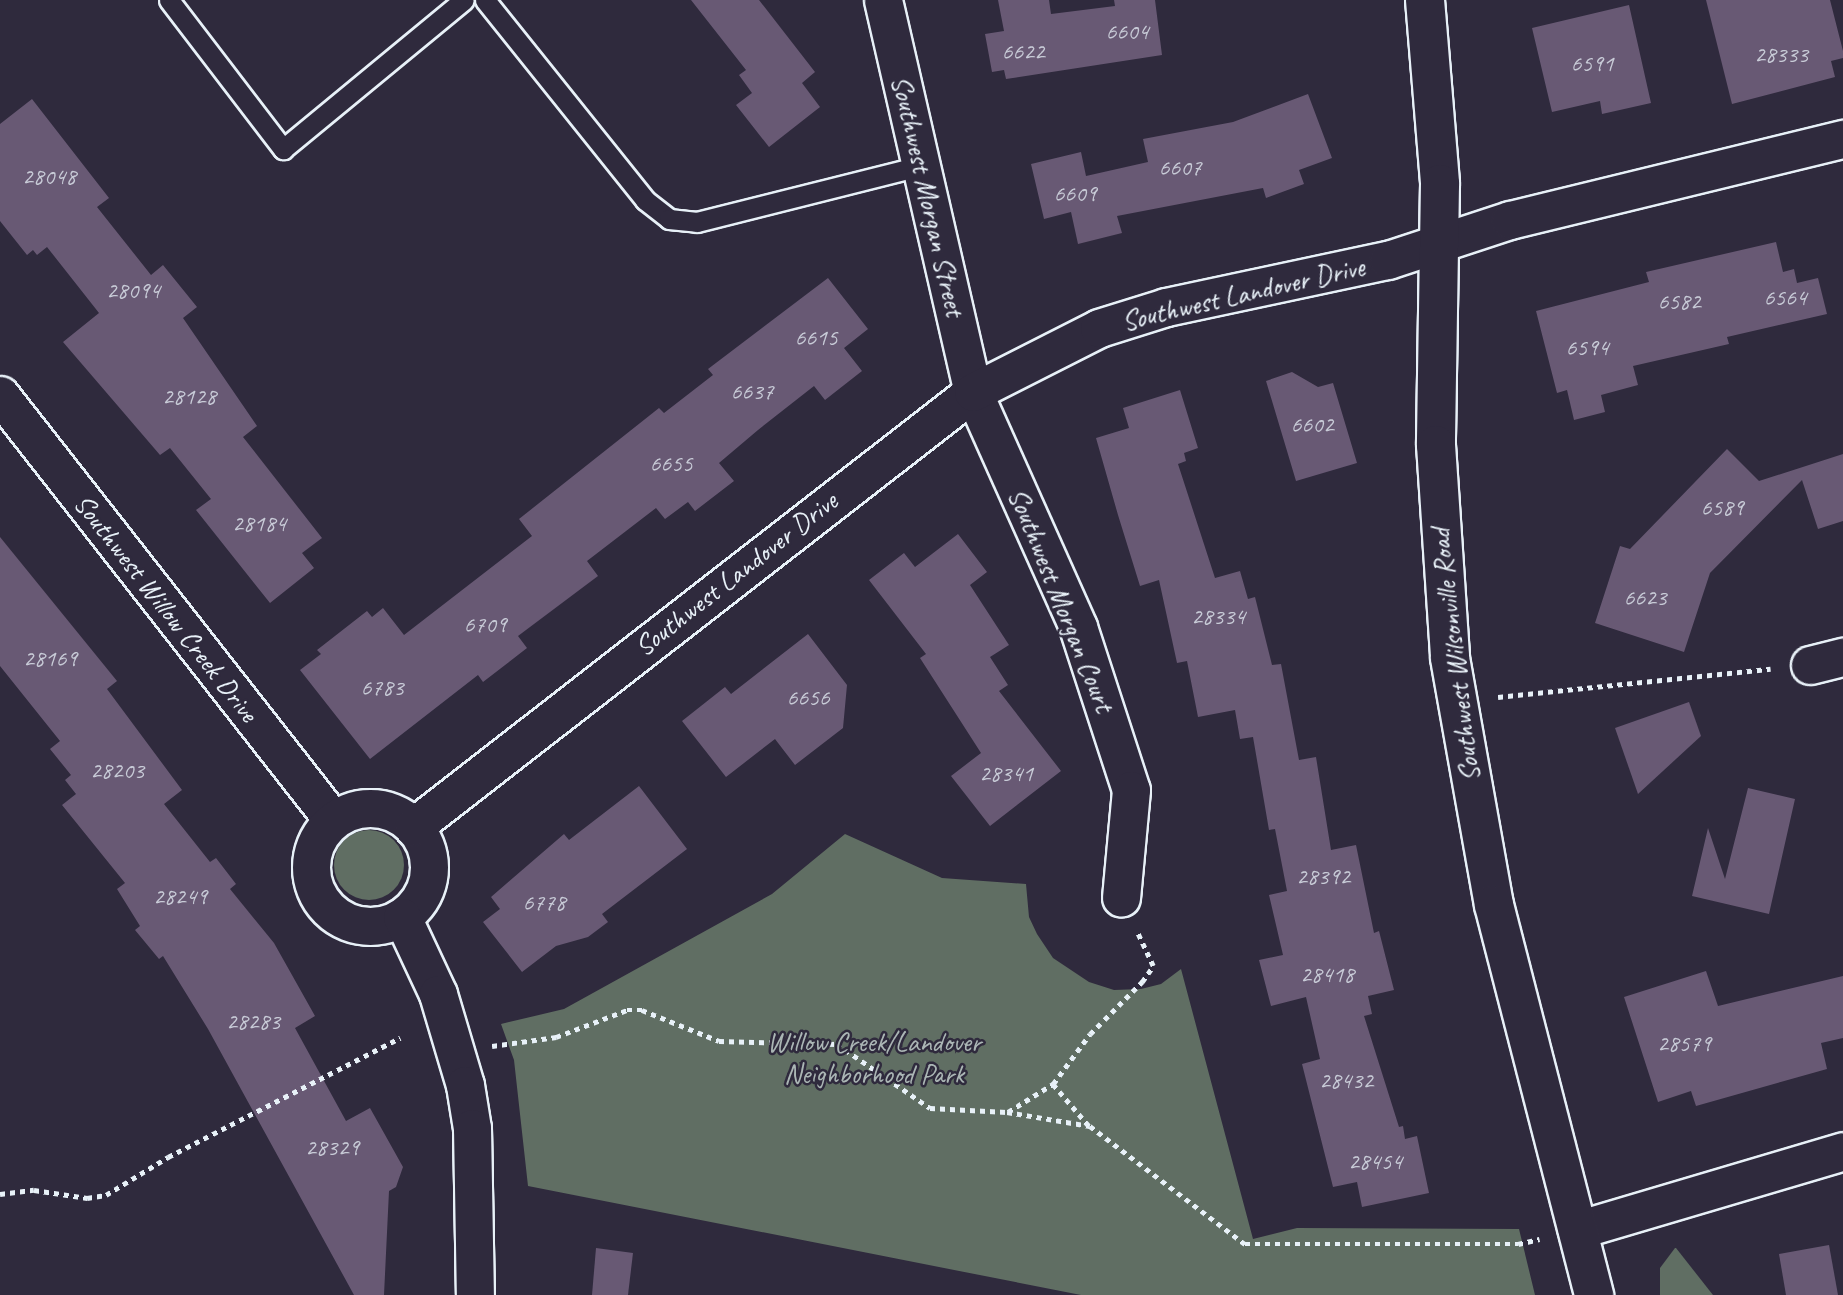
<!DOCTYPE html>
<html>
<head>
<meta charset="utf-8">
<style>
	body { margin:0 }
	#map { position:relative; width:1843px; height:1295px; overflow:hidden; background:#2f2a3d; font-family:Caveat,sans-serif }
	div>[style] { position:absolute }
	[style*='--x'] { left:calc(var(--x)*1px); top:calc(var(--y)*1px); width:calc(var(--w)*1px); rotate:calc(var(--a)*1deg) }
	.green>* { inset:0; background:#606e63 }
	.round { border-radius:50% }
	.building>* { inset:0; background:#685974 }
	.path>* { height:4.5px; margin-top:-2.25px; transform-origin:0; background:repeating-linear-gradient(90deg,#e8f1f8 0 5px,transparent 0 10px) }
	.roads { filter:drop-shadow(2px 0 #e8f1f8) drop-shadow(-2px 0 #e8f1f8) drop-shadow(0 2px #e8f1f8) drop-shadow(0 -2px #e8f1f8) }
	.service>* { height:19px; margin:-9.5px; padding:0 9.5px; transform-origin:9.5px; border-radius:9.5px; background:#2f2a3d }
	.minor>* { height:37px; margin:-18.5px; padding:0 18.5px; transform-origin:18.5px; border-radius:18.5px; background:#2f2a3d }
	.minor>.ring { margin:-18.5px; padding:0; box-sizing:content-box; background:none; border:37px solid #2f2a3d; border-radius:50% }
	.primary>* { height:38px; margin:-19px; padding:0 19px; transform-origin:19px; border-radius:19px; background:#2f2a3d }
	span { translate:-50% -50%; white-space:nowrap; text-align:center; line-height:1.15; -webkit-text-stroke:5px #2f2a3d; paint-order:stroke }
	.number-label { font-size:24px; color:#c8cbd7 }
	.number-label span { -webkit-text-stroke-width:0 }
	.street-label { font-size:28px; color:#e8f1f8 }
	.park-label { font-size:28px; color:#abb6b5 }
</style>
</head>
<body>
<div id="map">
	<div class="green">
		<i class="round" style="left:334px;top:830px;width:70px;height:70px"></i>
		<i style="clip-path:polygon(845px 834px,942px 878px,1026px 884px,1029px 917px,1037px 934px,1053px 958px,1089px 982px,1114px 990px,1141px 989px,1161px 984px,1181px 969px,1253px 1239px,1297px 1228px,1519px 1229px,1535px 1295px,1081px 1295px,528px 1186px,514px 1060px,501px 1024px,564px 1009px,772px 894px)"></i>
		<i style="clip-path:polygon(1675px 1248px,1676px 1248px,1713px 1295px,1660px 1295px,1660px 1268px)"></i>
	</div>
	<div class="building">
		<i style="clip-path:polygon(691px 0,759px 0,815px 72px,802px 83px,820px 107px,769px 147px,736px 105px,752px 93px,739px 75px,746px 70px)"></i>
		<i style="clip-path:polygon(998px 0,1049px 0,1051px 14px,1115px 6px,1114px 0,1155px 0,1162px 55px,1006px 79px,1004px 70px,992px 72px,985px 34px,1004px 31px)"></i>
		<i style="clip-path:polygon(1706px 0,1830px 0,1843px 51px,1843px 58px,1831px 61px,1835px 77px,1732px 104px)"></i>
		<i style="clip-path:polygon(1629px 5px,1651px 103px,1602px 114px,1600px 101px,1552px 112px,1532px 28px)"></i>
		<i style="clip-path:polygon(1308px 94px,1332px 158px,1299px 170px,1304px 184px,1266px 198px,1263px 188px,1117px 216px,1122px 233px,1078px 244px,1071px 212px,1044px 219px,1031px 164px,1081px 152px,1086px 176px,1148px 162px,1143px 139px,1233px 122px)"></i>
		<i style="clip-path:polygon(32px 99px,109px 198px,97px 207px,151px 275px,163px 265px,197px 307px,183px 318px,257px 426px,243px 437px,322px 538px,302px 553px,314px 568px,270px 603px,196px 510px,211px 499px,170px 448px,160px 455px,63px 342px,99px 313px,47px 247px,37px 255px,33px 250px,27px 255px,0 221px,0 124px)"></i>
		<i style="clip-path:polygon(1776px 242px,1783px 272px,1794px 269px,1797px 283px,1818px 278px,1827px 314px,1727px 337px,1729px 344px,1633px 366px,1638px 385px,1601px 395px,1605px 412px,1574px 420px,1567px 390px,1557px 393px,1536px 311px,1649px 282px,1646px 272px)"></i>
		<i style="clip-path:polygon(828px 278px,868px 329px,844px 348px,862px 371px,825px 400px,814px 386px,758px 430px,719px 463px,734px 481px,695px 511px,688px 502px,665px 519px,656px 508px,587px 561px,598px 576px,518px 636px,527px 648px,483px 682px,478px 675px,370px 759px,300px 670px,321px 654px,317px 650px,367px 611px,372px 617px,383px 608px,404px 635px,532px 536px,519px 519px,659px 408px,664px 413px,713px 375px,708px 369px)"></i>
		<i style="clip-path:polygon(1292px 372px,1318px 387px,1333px 383px,1357px 463px,1296px 481px,1266px 381px)"></i>
		<i style="clip-path:polygon(1180px 390px,1198px 448px,1184px 453px,1186px 461px,1178px 464px,1215px 578px,1240px 571px,1248px 599px,1255px 597px,1272px 665px,1281px 664px,1299px 760px,1316px 757px,1331px 850px,1356px 845px,1374px 933px,1379px 931px,1394px 990px,1368px 996px,1372px 1014px,1364px 1016px,1399px 1127px,1403px 1126px,1405px 1139px,1417px 1136px,1429px 1193px,1362px 1207px,1357px 1182px,1333px 1187px,1302px 1064px,1320px 1059px,1306px 997px,1271px 1006px,1259px 960px,1283px 955px,1269px 895px,1287px 891px,1275px 829px,1269px 830px,1253px 737px,1240px 739px,1235px 710px,1198px 717px,1187px 661px,1177px 663px,1159px 580px,1140px 586px,1118px 515px,1096px 438px,1129px 428px,1123px 408px)"></i>
		<i style="clip-path:polygon(1727px 449px,1759px 481px,1843px 454px,1843px 521px,1818px 529px,1802px 480px,1710px 573px,1684px 652px,1595px 623px,1620px 546px,1630px 549px)"></i>
		<i style="clip-path:polygon(958px 534px,987px 572px,970px 585px,1009px 645px,990px 657px,1008px 685px,999px 691px,1061px 771px,990px 826px,951px 776px,981px 753px,920px 658px,926px 654px,869px 580px,904px 553px,915px 567px)"></i>
		<i style="clip-path:polygon(0 537px,117px 681px,107px 689px,182px 790px,164px 804px,210px 862px,216px 858px,236px 884px,230px 889px,274px 943px,315px 1016px,295px 1028px,346px 1121px,370px 1108px,403px 1167px,396px 1187px,389px 1191px,384px 1295px,354px 1295px,208px 1029px,163px 956px,159px 959px,135px 930px,140px 926px,117px 889px,125px 883px,62px 805px,76px 794px,65px 780px,71px 775px,50px 749px,60px 741px,0 666px)"></i>
		<i style="clip-path:polygon(808px 634px,847px 685px,843px 728px,795px 765px,775px 739px,726px 777px,682px 721px,725px 687px,731px 694px)"></i>
		<i style="clip-path:polygon(1689px 702px,1701px 736px,1638px 794px,1615px 728px)"></i>
		<i style="clip-path:polygon(639px 786px,687px 849px,602px 914px,608px 922px,588px 937px,556px 946px,522px 972px,483px 922px,500px 909px,491px 897px,564px 834px,569px 840px)"></i>
		<i style="clip-path:polygon(1748px 788px,1795px 799px,1769px 914px,1692px 896px,1708px 828px,1725px 879px)"></i>
		<i style="clip-path:polygon(1706px 971px,1718px 1006px,1843px 976px,1843px 1038px,1821px 1043px,1827px 1069px,1696px 1106px,1691px 1091px,1658px 1102px,1624px 997px)"></i>
		<i style="clip-path:polygon(1829px 1245px,1838px 1295px,1786px 1295px,1779px 1254px)"></i>
		<i style="clip-path:polygon(596px 1248px,633px 1253px,628px 1295px,592px 1295px)"></i>
	</div>
	<div class="path">
		<i style="--x:1498;--y:697;--w:274;--a:-5.9"></i>
		<i style="--x:492;--y:1046;--w:65;--a:-8"></i>
		<i style="--x:556;--y:1037;--w:76;--a:-20.8"></i>
		<i style="--x:627;--y:1010;--w:15;--a:0"></i>
		<i style="--x:642;--y:1010;--w:83;--a:21.9"></i>
		<i style="--x:719;--y:1041;--w:118;--a:1.5"></i>
		<i style="--x:837;--y:1044;--w:113;--a:34.5"></i>
		<i style="--x:930;--y:1108;--w:77;--a:3"></i>
		<i style="--x:1007;--y:1112;--w:84;--a:9.6"></i>
		<i style="--x:1090;--y:1126;--w:195;--a:37.3"></i>
		<i style="--x:1245;--y:1244;--w:273;--a:0"></i>
		<i style="--x:1518;--y:1244;--w:22;--a:-13"></i>
		<i style="--x:1053;--y:1084;--w:55;--a:49.4"></i>
		<i style="--x:1008;--y:1112;--w:53;--a:-31.9"></i>
		<i style="--x:1053;--y:1084;--w:62;--a:-53.5"></i>
		<i style="--x:1090;--y:1034;--w:74;--a:-45"></i>
		<i style="--x:1142;--y:982;--w:19;--a:-55"></i>
		<i style="--x:1153;--y:966;--w:38;--a:-115"></i>
		<i style="--x:0;--y:1194;--w:34;--a:-7"></i>
		<i style="--x:34;--y:1190;--w:54;--a:8.6"></i>
		<i style="--x:87;--y:1198;--w:19;--a:-9"></i>
		<i style="--x:106;--y:1195;--w:73;--a:-31.5"></i>
		<i style="--x:168;--y:1157;--w:261;--a:-27.2"></i>
	</div>
	<div class="roads">
		<div class="service">
			<i style="--x:169;--y:0;--w:188;--a:52.6"></i>
			<i style="--x:283;--y:149;--w:234;--a:-39.5"></i>
			<i style="--x:485;--y:0;--w:256;--a:51.3"></i>
			<i style="--x:645;--y:200;--w:31;--a:38"></i>
			<i style="--x:669;--y:219;--w:28;--a:6"></i>
			<i style="--x:697;--y:222;--w:230;--a:-14.1"></i>
		</div>
		<div class="minor">
			<i style="--x:883;--y:0;--w:402;--a:77.1"></i>
			<i style="--x:973;--y:392;--w:257;--a:65.9"></i>
			<i style="--x:1078;--y:627;--w:171;--a:72"></i>
			<i style="--x:1131;--y:790;--w:108;--a:95.3"></i>
			<i style="--x:0;--y:395;--w:540;--a:51.92"></i>
			<i style="--x:1810;--y:665;--w:34;--a:-14"></i>
			<i class="ring" style="left:311px;top:808px;width:81px;height:81px"></i>
			<i style="--x:413;--y:827;--w:709;--a:-37.84"></i>
			<i style="--x:973;--y:392;--w:141;--a:-26.9"></i>
			<i style="--x:1099;--y:328;--w:70;--a:-17.4"></i>
			<i style="--x:1166;--y:307;--w:227;--a:-12"></i>
			<i style="--x:1388;--y:260;--w:128;--a:-18.2"></i>
			<i style="--x:1510;--y:220;--w:343;--a:-13.7"></i>
			<i style="--x:402;--y:917;--w:85;--a:64.9"></i>
			<i style="--x:438;--y:994;--w:95;--a:73.5"></i>
			<i style="--x:465;--y:1085;--w:44;--a:80.8"></i>
			<i style="--x:472;--y:1128;--w:167;--a:89"></i>
			<i style="--x:1577;--y:1230;--w:277;--a:-16.5"></i>
		</div>
		<div class="primary">
			<i style="--x:1425;--y:0;--w:185;--a:85.3"></i>
			<i style="--x:1440;--y:184;--w:261;--a:90.9"></i>
			<i style="--x:1436;--y:445;--w:213;--a:86.2"></i>
			<i style="--x:1450;--y:658;--w:251;--a:79.9"></i>
			<i style="--x:1494;--y:905;--w:403;--a:75.6"></i>
		</div>
	</div>
	<div class="number-label">
		<span style="left:1127px;top:32px">6604</span>
		<span style="left:1023px;top:52px">6622</span>
		<span style="left:1781px;top:55px">28333</span>
		<span style="left:1592px;top:64px">6591</span>
		<span style="left:1180px;top:168px">6607</span>
		<span style="left:49px;top:177px">28048</span>
		<span style="left:1075px;top:194px">6609</span>
		<span style="left:133px;top:291px">28094</span>
		<span style="left:1785px;top:298px">6564</span>
		<span style="left:1679px;top:302px">6582</span>
		<span style="left:816px;top:338px">6615</span>
		<span style="left:1587px;top:348px">6594</span>
		<span style="left:752px;top:392px">6637</span>
		<span style="left:189px;top:397px">28128</span>
		<span style="left:1312px;top:425px">6602</span>
		<span style="left:671px;top:464px">6655</span>
		<span style="left:1722px;top:508px">6589</span>
		<span style="left:259px;top:524px">28184</span>
		<span style="left:1645px;top:598px">6623</span>
		<span style="left:1218px;top:617px">28334</span>
		<span style="left:485px;top:625px">6709</span>
		<span style="left:50px;top:659px">28169</span>
		<span style="left:382px;top:688px">6783</span>
		<span style="left:808px;top:698px">6656</span>
		<span style="left:117px;top:771px">28203</span>
		<span style="left:1006px;top:774px">28341</span>
		<span style="left:1323px;top:877px">28392</span>
		<span style="left:180px;top:897px">28249</span>
		<span style="left:544px;top:903px">6778</span>
		<span style="left:1327px;top:975px">28418</span>
		<span style="left:253px;top:1022px">28283</span>
		<span style="left:1684px;top:1044px">28579</span>
		<span style="left:1346px;top:1081px">28432</span>
		<span style="left:332px;top:1148px">28329</span>
		<span style="left:1375px;top:1162px">28454</span>
	</div>
	<div class="street-label">
		<span style="left:928px;top:196px;rotate:77deg">Southwest Morgan Street</span>
		<span style="left:1243px;top:294px;rotate:-13deg">Southwest Landover Drive</span>
		<span style="left:736px;top:574px;rotate:-38deg">Southwest Landover Drive</span>
		<span style="left:1061px;top:600px;rotate:68deg">Southwest Morgan Court</span>
		<span style="left:166px;top:608px;rotate:52deg">Southwest Willow Creek Drive</span>
		<span style="left:1455px;top:655px;rotate:-97deg">Southwest Wilsonville Road</span>
	</div>
	<div class="park-label">
		<span style="left:874px;top:1058px">Willow Creek/Landover<br>Neighborhood Park</span>
	</div>
</div>
</body>
</html>
